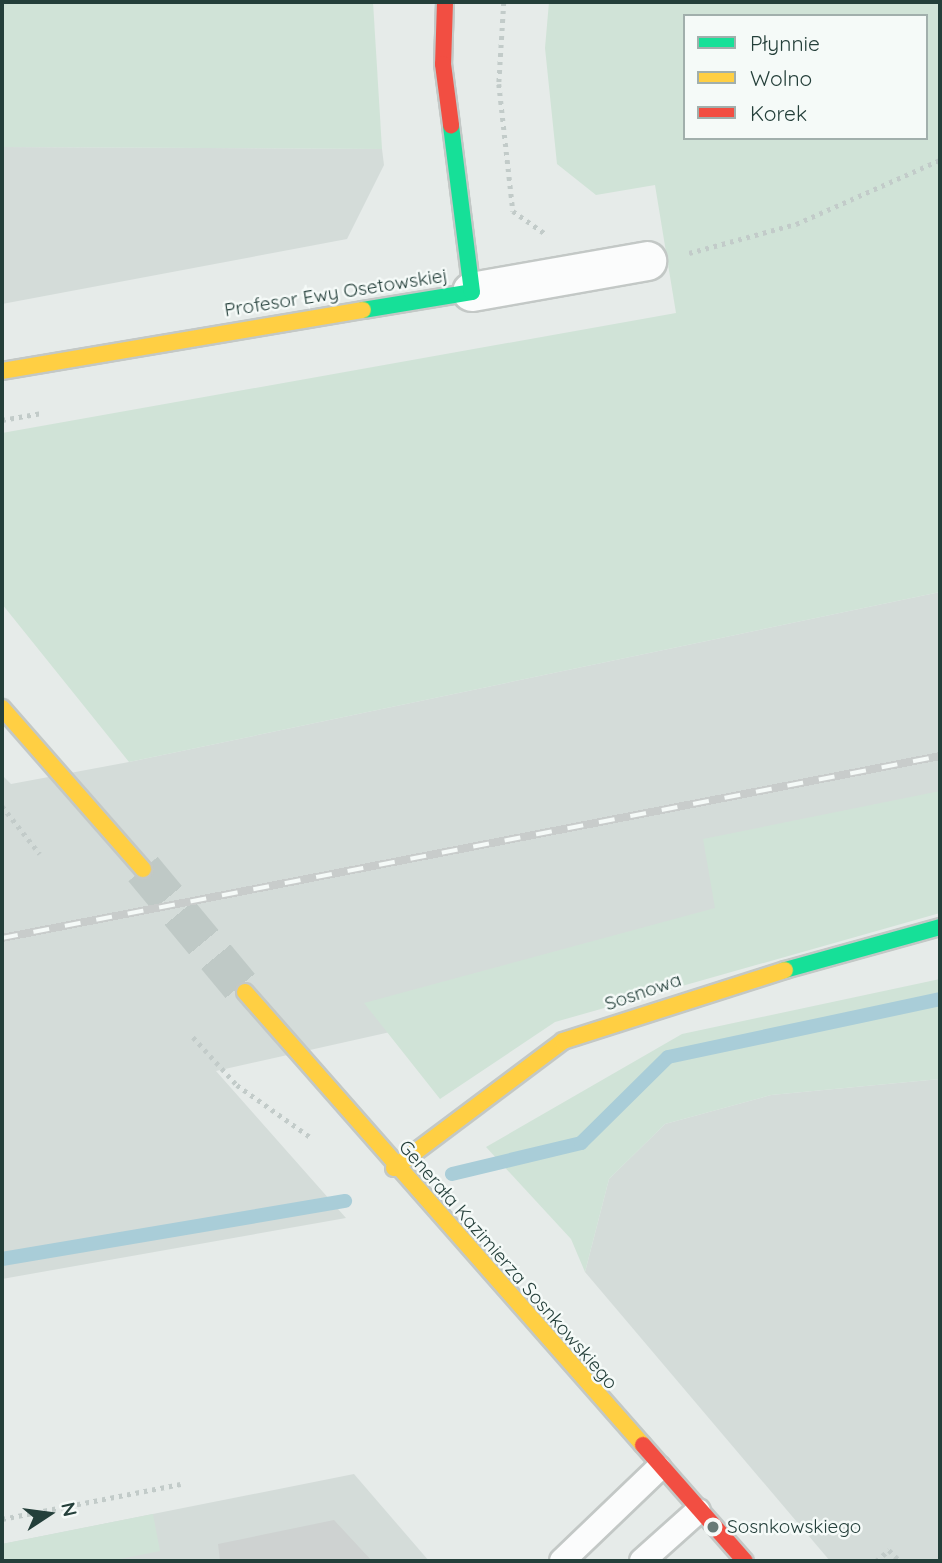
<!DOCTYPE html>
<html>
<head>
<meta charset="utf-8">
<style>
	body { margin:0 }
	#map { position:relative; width:942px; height:1563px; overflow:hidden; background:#e6ebe9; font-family:Quicksand,sans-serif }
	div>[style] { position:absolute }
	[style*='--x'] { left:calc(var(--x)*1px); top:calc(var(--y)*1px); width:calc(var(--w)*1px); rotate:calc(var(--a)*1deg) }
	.built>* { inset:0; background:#d4dcd9 }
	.green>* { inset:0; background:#d0e3d7 }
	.stream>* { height:14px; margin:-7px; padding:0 7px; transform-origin:7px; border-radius:7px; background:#a9cdd8 }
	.building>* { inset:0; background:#ced2d1 }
	.secondary-tunnel>* { height:38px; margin-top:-19px; transform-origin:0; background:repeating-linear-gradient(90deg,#bfc9c6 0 38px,transparent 0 57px) }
	.path>* { height:4.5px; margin-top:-2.25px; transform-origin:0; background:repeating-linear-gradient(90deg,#c2cbc9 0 3.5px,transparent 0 8.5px) }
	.roads { filter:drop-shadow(2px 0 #c3c8c6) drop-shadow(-2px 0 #c3c8c6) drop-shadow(0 2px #c3c8c6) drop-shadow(0 -2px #c3c8c6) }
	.lane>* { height:24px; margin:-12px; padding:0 12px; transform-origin:12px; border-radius:12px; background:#fbfcfc }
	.street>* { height:38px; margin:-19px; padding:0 19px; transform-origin:19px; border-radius:19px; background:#fbfcfc }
	.fast>* { height:16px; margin:-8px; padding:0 8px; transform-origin:8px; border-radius:8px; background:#16e098 }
	.slow>* { height:16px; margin:-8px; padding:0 8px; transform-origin:8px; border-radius:8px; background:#ffcf43 }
	.jam>* { height:16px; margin:-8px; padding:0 8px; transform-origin:8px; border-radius:8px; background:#f24e42 }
	.rail>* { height:8px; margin-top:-4px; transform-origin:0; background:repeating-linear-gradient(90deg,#f5faf8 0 16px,#c8cccb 0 32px); box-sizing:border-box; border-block:2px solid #c8cccb }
	.dots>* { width:19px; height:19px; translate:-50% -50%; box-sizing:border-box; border:4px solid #f5faf8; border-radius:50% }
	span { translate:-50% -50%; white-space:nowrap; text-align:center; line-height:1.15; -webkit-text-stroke:5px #f5faf8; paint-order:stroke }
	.street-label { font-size:19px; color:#243f3a }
	.poi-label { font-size:19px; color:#243f3a }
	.left { translate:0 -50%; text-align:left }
	.frame { position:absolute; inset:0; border:4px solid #243f3a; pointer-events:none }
	.legend { position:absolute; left:683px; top:14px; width:245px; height:126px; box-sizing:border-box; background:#f5faf8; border:2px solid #a1afac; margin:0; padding:9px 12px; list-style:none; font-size:21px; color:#243f3a }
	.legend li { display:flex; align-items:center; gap:14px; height:35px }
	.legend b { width:35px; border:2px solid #a1afac }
	.north { position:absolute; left:14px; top:1479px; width:70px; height:70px; -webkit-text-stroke:5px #f5faf8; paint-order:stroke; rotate:77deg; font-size:19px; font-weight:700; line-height:28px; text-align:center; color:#243f3a }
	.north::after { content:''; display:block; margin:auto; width:24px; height:32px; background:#243f3a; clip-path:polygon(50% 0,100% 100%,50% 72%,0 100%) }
</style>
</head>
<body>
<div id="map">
	<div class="built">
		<i style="clip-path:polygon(2px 147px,382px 149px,384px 165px,347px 239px,2px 304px)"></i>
		<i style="clip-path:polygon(940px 592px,940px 909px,216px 1071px,346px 1218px,2px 1279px,2px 775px,11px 784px,129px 762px)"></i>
		<i style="clip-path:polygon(940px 1079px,940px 1561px,830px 1561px,585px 1272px,609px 1179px,665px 1124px,771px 1095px)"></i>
		<i style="clip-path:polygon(354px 1474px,429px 1561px,2px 1561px,2px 1544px)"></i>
	</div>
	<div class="green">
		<i style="clip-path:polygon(2px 2px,373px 2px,382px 149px,2px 147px)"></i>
		<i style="clip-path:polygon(evenodd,549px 2px,940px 2px,940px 592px,129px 762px,2px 604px,2px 433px,676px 313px,655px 185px,596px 195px,557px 164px,545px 48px,549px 2px,685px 16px,926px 16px,926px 138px,685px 138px,685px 16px)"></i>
		<i style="clip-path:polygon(940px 791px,940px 913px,555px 1022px,440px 1099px,364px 1003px,715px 908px,703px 839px)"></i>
		<i style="clip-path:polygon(940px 979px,940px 1079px,771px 1095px,665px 1124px,609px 1179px,585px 1272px,571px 1239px,486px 1147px,682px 1034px)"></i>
		<i style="clip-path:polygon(153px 1514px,160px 1551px,110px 1561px,2px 1561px,2px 1544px)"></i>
	</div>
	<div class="stream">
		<i style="--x:452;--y:1174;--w:133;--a:-13.5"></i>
		<i style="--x:581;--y:1143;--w:122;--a:-44.7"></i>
		<i style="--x:668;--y:1057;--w:278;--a:-12"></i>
		<i style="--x:2;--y:1259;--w:348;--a:-9.6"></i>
	</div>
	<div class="building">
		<i style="clip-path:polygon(334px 1520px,372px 1561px,220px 1561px,218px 1544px)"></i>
	</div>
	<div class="secondary-tunnel">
		<i style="--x:143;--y:869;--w:160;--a:50.3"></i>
	</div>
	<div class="path">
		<i style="--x:504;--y:2;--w:82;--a:93.5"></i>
		<i style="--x:499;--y:84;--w:128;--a:83.7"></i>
		<i style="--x:513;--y:211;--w:42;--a:35.2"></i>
		<i style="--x:689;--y:253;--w:111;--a:-15.2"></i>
		<i style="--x:796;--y:224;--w:158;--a:-24"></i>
		<i style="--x:2;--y:420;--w:39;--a:-10"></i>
		<i style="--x:2;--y:806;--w:61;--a:51.6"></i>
		<i style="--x:193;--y:1037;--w:65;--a:47.5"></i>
		<i style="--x:237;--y:1085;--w:93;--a:35.4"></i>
		<i style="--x:2;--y:1519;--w:182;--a:-11.1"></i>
		<i style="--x:876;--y:1561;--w:17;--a:-40"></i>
		<i style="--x:889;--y:1550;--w:16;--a:45"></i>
	</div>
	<div class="roads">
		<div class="lane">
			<i style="--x:562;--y:1561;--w:134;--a:-43.8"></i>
			<i style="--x:642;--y:1561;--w:75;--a:-41.8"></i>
		</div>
		<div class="street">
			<i style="--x:472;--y:292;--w:178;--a:-10"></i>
		</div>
		<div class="fast">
			<i style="--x:363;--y:310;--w:110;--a:-9.4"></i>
			<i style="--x:472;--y:292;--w:168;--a:-97.2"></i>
			<i style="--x:785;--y:970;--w:161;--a:-15.5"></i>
		</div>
		<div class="slow">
			<i style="--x:2;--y:371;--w:366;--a:-9.6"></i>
			<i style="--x:2;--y:708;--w:214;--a:48.8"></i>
			<i style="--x:245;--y:992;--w:603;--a:48.7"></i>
			<i style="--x:394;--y:1168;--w:211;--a:-36.9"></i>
			<i style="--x:563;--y:1041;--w:233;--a:-17.7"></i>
		</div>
		<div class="jam">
			<i style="--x:445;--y:2;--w:62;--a:91.8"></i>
			<i style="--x:443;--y:64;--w:62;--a:82.5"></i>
			<i style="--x:643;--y:1445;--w:154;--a:48.7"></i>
		</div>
	</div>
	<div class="rail">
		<i style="--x:2;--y:938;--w:955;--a:-10.98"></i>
	</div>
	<div class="dots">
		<i style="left:713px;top:1527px;background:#687b77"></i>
	</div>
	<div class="street-label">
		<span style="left:336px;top:293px;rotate:-9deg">Profesor Ewy Osetowskiej</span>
		<span style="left:643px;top:992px;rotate:-19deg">Sosnowa</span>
		<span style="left:508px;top:1265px;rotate:49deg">Generała Kazimierza Sosnkowskiego</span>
	</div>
	<div class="poi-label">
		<span class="left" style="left:727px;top:1527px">Sosnkowskiego</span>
	</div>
	<div class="frame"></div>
	<ul class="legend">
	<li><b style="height:9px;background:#16e098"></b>Płynnie</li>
	<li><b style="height:9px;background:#ffcf43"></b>Wolno</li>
	<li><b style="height:9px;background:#f24e42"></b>Korek</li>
	</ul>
	<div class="north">N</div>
</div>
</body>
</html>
